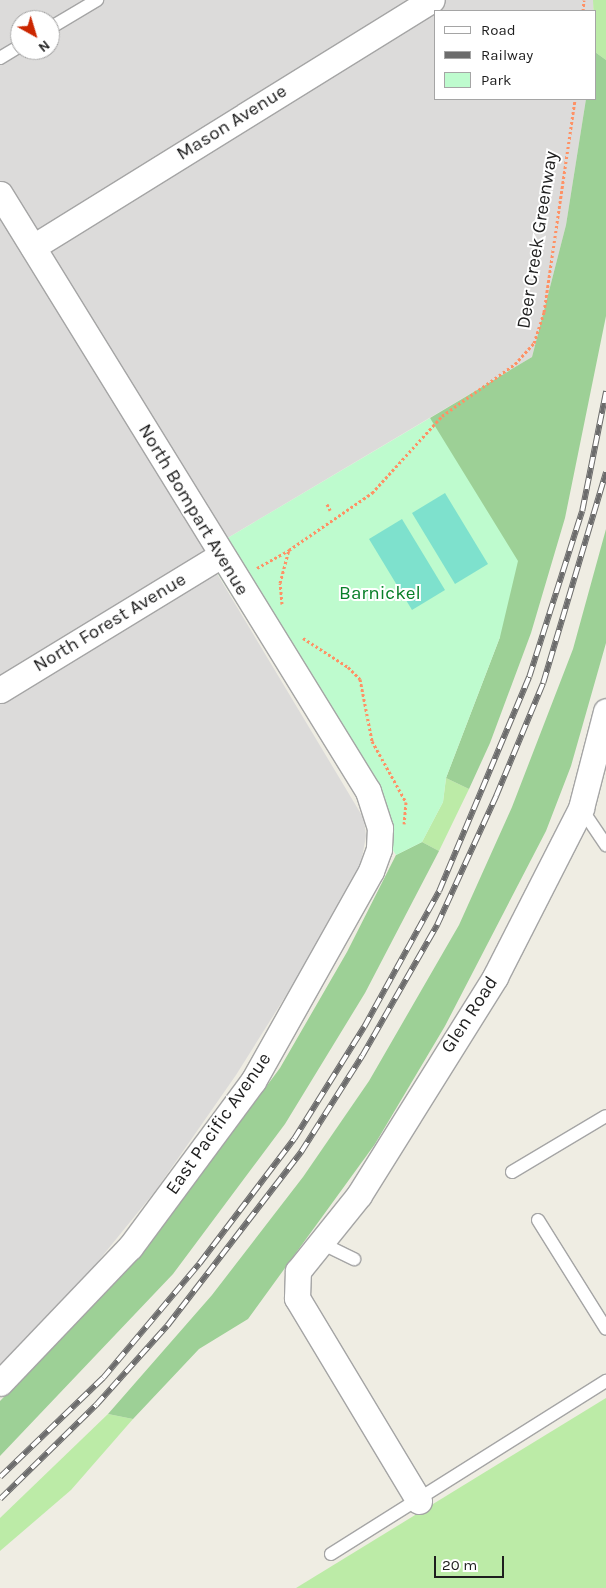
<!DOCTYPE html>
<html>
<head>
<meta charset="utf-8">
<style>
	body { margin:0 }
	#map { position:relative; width:606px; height:1588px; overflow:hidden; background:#efede3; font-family:Karla,sans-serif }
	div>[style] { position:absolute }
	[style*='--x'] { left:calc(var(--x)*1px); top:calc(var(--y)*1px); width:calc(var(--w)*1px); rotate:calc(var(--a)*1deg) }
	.residential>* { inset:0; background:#dcdbda }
	.grass>* { inset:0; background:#bceba7 }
	.forest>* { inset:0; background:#9dd096 }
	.park>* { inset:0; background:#befbce }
	.pitch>* { inset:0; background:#7ee1cd }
	.path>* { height:3px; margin-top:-1.5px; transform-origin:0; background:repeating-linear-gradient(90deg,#fe9165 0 2.5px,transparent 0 5px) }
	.roads { filter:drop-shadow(1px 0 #a5a5a5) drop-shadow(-1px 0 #a5a5a5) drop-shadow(0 1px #a5a5a5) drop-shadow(0 -1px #a5a5a5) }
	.lane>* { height:12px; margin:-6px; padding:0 6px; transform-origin:6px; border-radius:6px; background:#fff }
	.street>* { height:25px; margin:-12.5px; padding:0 12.5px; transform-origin:12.5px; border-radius:12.5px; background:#fff }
	.rail>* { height:5.5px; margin-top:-2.75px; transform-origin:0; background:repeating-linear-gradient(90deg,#fff 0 11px,#6c6c6c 0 22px); box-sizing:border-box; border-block:1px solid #6c6c6c }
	span { translate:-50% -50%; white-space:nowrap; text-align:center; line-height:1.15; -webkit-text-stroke:4px #fff; paint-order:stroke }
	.street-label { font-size:19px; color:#1e1e1e }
	.park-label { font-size:19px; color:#087f28 }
	.legend { position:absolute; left:434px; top:10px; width:162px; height:90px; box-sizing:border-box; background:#fff; border:1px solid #a5a5a5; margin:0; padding:6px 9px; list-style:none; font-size:15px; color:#1e1e1e }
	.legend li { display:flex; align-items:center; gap:10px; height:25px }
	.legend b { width:25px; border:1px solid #a5a5a5 }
	.north { position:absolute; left:10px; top:10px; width:50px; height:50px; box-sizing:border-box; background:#fff; border:1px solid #a5a5a5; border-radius:50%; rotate:141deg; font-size:14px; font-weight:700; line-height:20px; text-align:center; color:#1e1e1e }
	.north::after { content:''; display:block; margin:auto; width:18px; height:22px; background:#cb2600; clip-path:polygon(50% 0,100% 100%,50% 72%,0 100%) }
	.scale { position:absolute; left:434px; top:1556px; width:70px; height:22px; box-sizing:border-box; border:2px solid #1e1e1e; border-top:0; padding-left:6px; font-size:15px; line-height:18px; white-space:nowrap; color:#1e1e1e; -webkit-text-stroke:4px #fff; paint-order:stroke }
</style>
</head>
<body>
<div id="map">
	<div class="residential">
		<i style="clip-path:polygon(evenodd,0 0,593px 0,593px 11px,435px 11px,435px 99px,586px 99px,566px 225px,532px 357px,204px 552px,364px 819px,366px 836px,361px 863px,329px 927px,236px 1075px,156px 1190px,87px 1275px,0 1364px,0 0,20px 20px,50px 20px,50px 50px,20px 50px,20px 20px)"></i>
	</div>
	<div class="grass">
		<i style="clip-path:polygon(593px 0,606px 0,606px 60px,595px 52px)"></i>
		<i style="clip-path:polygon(446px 778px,469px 789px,439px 851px,422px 842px,443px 802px)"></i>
		<i style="clip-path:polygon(606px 1398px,606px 1588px,296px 1588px)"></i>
		<i style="clip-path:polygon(108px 1414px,133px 1419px,71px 1490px,0 1551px,0 1518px)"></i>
	</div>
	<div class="forest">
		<i style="clip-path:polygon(595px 52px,606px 60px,606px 316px,565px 518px,531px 633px,490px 743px,469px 789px,446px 778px,500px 637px,430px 418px,532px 357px,566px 225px,586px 99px,595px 99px)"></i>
		<i style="clip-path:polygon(606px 529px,606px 643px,571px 766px,546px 831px,445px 1026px,375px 1144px,248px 1319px,199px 1349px,133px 1419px,108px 1414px,212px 1295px,303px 1177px,369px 1081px,459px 925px,512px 807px,573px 649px)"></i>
		<i style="clip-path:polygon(422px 842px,439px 851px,365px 993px,285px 1124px,173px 1274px,0 1456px,0 1401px,124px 1273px,208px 1165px,280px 1068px,347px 952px,396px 855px)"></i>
	</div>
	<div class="park">
		<i style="clip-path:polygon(430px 418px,518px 561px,500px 637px,446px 778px,443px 802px,422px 842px,396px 855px,204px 552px)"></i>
	</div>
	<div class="pitch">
		<i style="clip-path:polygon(445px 493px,488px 564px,455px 584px,412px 513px)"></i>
		<i style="clip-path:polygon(402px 519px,445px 590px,412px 610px,369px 539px)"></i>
	</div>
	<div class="path">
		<i style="--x:583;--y:11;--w:11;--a:-85"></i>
		<i style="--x:327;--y:504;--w:7;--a:63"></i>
		<i style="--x:257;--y:568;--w:37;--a:-29"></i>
		<i style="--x:282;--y:604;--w:21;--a:-95"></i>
		<i style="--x:280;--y:583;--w:34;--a:-75"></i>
		<i style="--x:289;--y:550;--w:101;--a:-34.5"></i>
		<i style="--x:372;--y:493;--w:104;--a:-47.7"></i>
		<i style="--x:442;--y:416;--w:90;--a:-35.5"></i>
		<i style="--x:515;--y:364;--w:28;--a:-48"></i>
		<i style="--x:534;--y:343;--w:33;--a:-72"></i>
		<i style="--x:544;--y:312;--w:215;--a:-81.7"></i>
		<i style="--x:303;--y:638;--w:54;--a:32.8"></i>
		<i style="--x:348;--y:667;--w:17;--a:45"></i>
		<i style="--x:360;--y:679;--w:63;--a:79"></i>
		<i style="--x:372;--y:741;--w:70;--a:60.9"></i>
		<i style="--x:406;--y:802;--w:22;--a:95"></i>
	</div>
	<div class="roads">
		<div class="lane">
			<i style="--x:50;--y:28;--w:55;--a:-30.8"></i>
			<i style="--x:0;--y:58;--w:23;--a:-31"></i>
			<i style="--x:581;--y:808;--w:45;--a:56"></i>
			<i style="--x:512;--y:1172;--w:109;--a:-30.8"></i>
			<i style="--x:538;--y:1220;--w:128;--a:58"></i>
			<i style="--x:321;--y:1243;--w:37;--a:26"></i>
			<i style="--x:331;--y:1554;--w:325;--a:-32.2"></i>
		</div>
		<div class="street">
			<i style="--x:0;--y:194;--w:701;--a:58.35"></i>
			<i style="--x:368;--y:791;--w:39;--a:72"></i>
			<i style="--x:380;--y:828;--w:21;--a:93"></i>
			<i style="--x:379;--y:849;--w:23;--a:110"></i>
			<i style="--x:371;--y:871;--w:241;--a:119.3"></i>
			<i style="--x:253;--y:1081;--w:207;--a:126.5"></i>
			<i style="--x:130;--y:1247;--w:188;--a:133.7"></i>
			<i style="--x:33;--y:247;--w:469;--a:-31.8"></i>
			<i style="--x:0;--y:690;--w:259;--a:-31.4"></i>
			<i style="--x:419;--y:1501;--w:237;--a:-121"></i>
			<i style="--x:297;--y:1298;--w:27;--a:-88"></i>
			<i style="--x:298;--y:1271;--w:97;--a:-51.2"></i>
			<i style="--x:359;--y:1195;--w:257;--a:-58"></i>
			<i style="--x:495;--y:977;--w:190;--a:-63"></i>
			<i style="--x:581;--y:808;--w:100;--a:-75.5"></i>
		</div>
	</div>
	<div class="rail">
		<i style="--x:0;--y:1477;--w:143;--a:-43.9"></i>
		<i style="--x:103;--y:1378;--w:149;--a:-49.9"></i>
		<i style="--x:199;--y:1264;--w:157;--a:-52.8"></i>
		<i style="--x:294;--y:1139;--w:132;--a:-58"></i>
		<i style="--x:364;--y:1027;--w:155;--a:-61.1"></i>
		<i style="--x:439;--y:891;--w:232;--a:-67.2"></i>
		<i style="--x:529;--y:677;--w:174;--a:-72.3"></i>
		<i style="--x:582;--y:511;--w:122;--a:-78.7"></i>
		<i style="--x:0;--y:1499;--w:134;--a:-44.4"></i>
		<i style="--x:96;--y:1405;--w:106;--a:-48.1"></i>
		<i style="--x:167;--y:1326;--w:220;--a:-52.4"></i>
		<i style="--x:301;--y:1152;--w:114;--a:-57.6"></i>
		<i style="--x:362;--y:1056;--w:151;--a:-60.2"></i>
		<i style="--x:437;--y:925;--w:142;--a:-65.4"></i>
		<i style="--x:496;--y:796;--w:122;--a:-67.4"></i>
		<i style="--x:543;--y:683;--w:220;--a:-73.4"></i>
	</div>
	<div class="street-label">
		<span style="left:232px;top:123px;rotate:-32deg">Mason Avenue</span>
		<span style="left:538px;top:240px;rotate:-81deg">Deer Creek Greenway</span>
		<span style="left:193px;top:510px;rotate:59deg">North Bompart Avenue</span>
		<span style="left:110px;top:623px;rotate:-31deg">North Forest Avenue</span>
		<span style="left:470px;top:1015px;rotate:-57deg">Glen Road</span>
		<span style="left:219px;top:1124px;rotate:-55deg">East Pacific Avenue</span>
	</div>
	<div class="park-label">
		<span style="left:380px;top:594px">Barnickel</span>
	</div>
	<ul class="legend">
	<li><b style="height:6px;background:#fff"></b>Road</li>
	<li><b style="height:6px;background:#6c6c6c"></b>Railway</li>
	<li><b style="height:14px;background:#befbce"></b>Park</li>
	</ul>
	<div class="north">N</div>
	<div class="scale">20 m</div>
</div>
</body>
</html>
